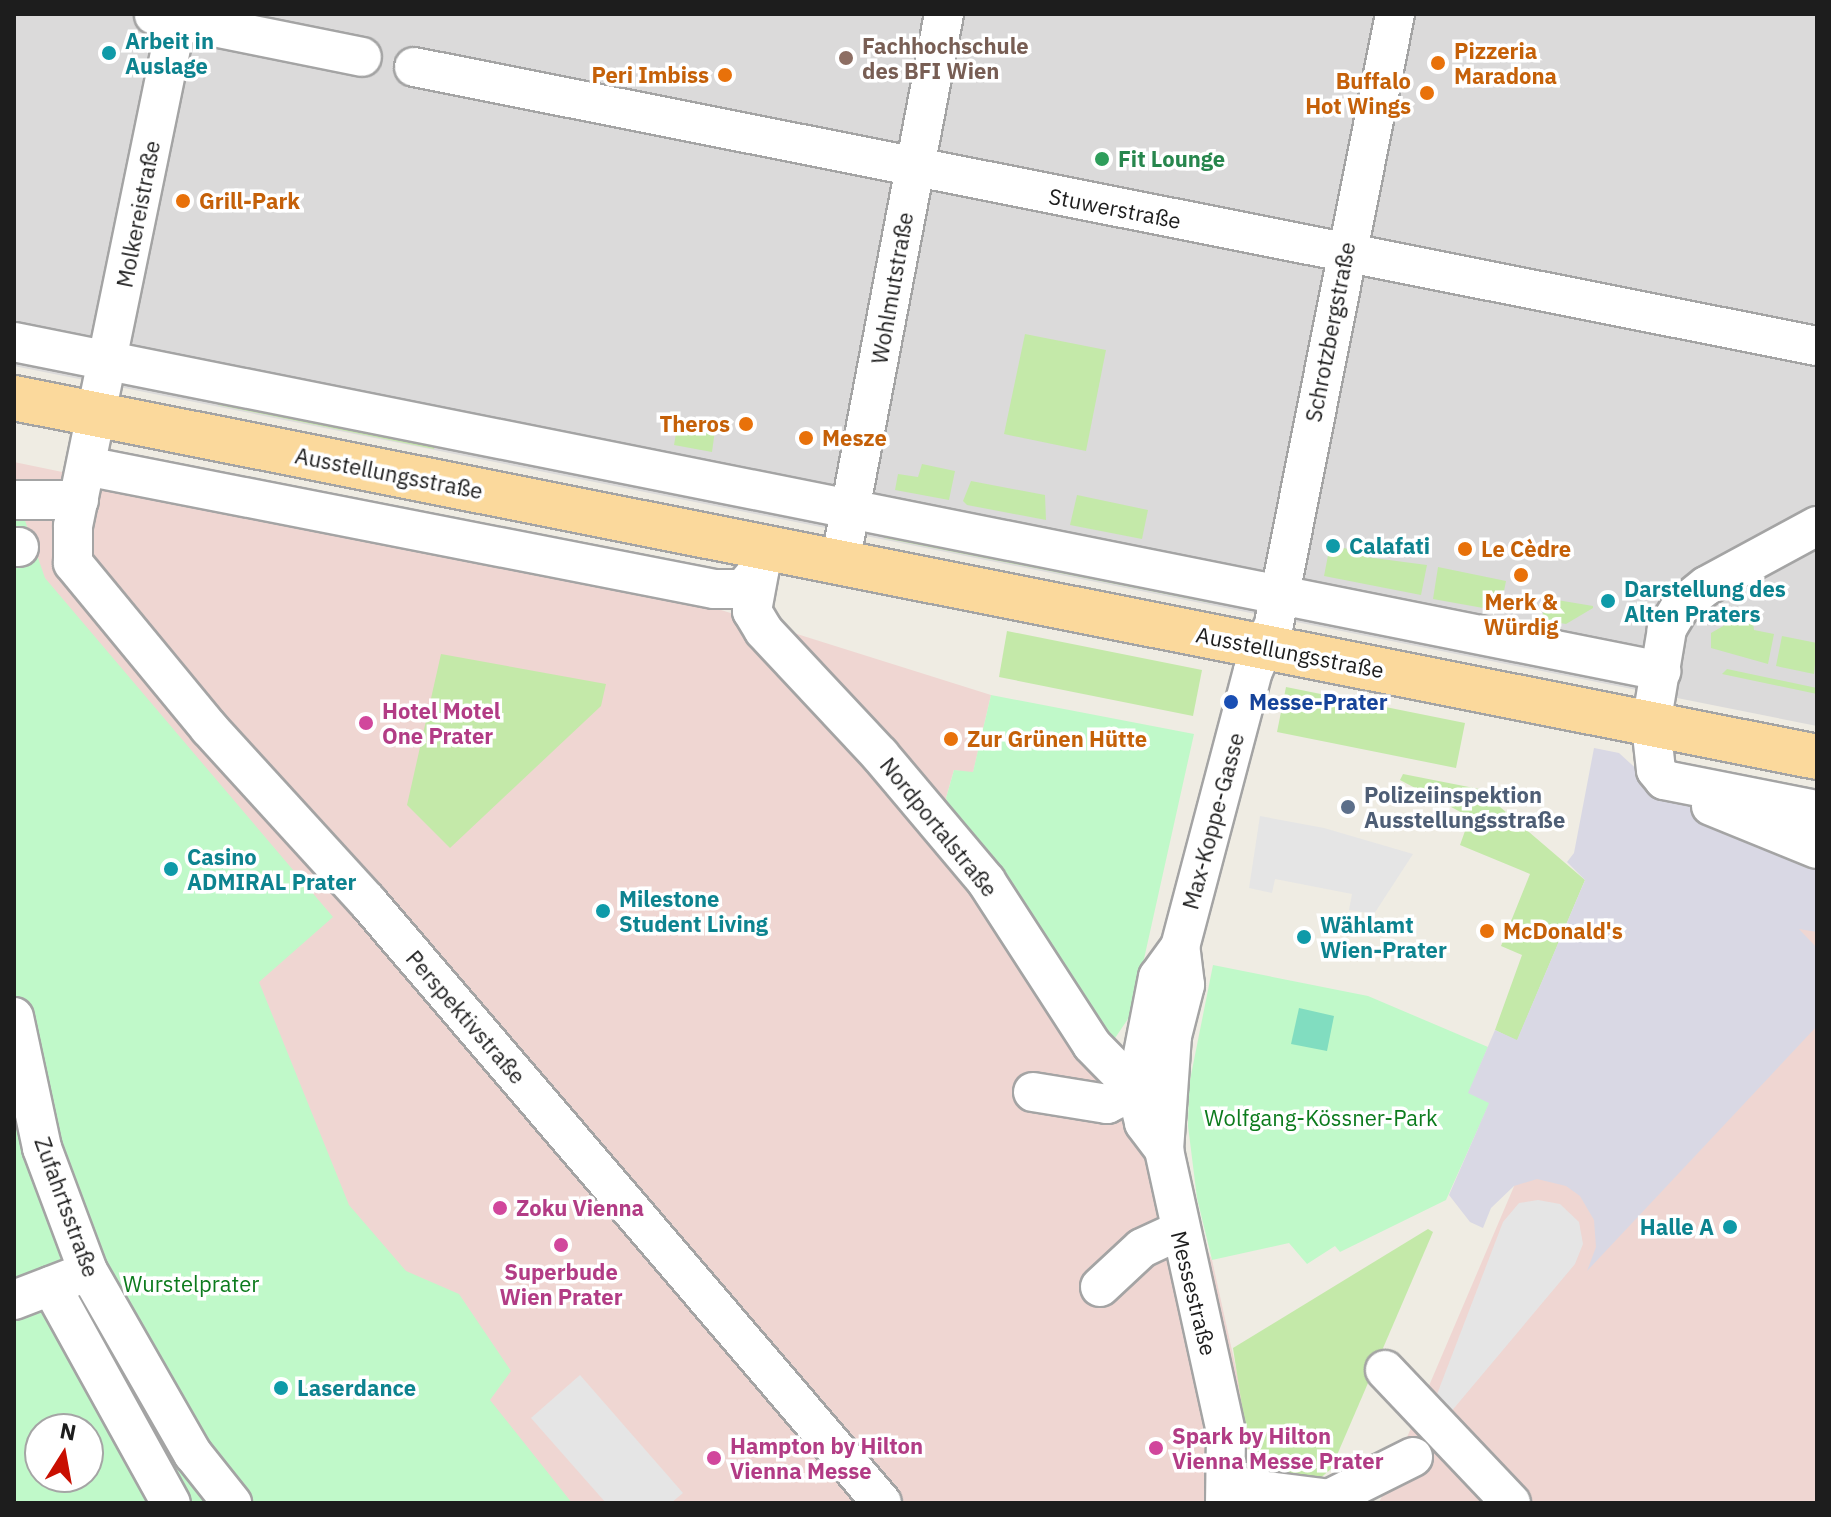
<!DOCTYPE html>
<html>
<head>
<meta charset="utf-8">
<style>
	body { margin:0 }
	#map { position:relative; width:1831px; height:1517px; overflow:hidden; background:#efece3; font-family:"IBM Plex Sans",sans-serif }
	div>[style] { position:absolute }
	[style*='--x'] { left:calc(var(--x)*1px); top:calc(var(--y)*1px); width:calc(var(--w)*1px); rotate:calc(var(--a)*1deg) }
	.residential>* { inset:0; background:#dbdada }
	.commercial>* { inset:0; background:#efd6d2 }
	.grass>* { inset:0; background:#c4e9a9 }
	.park>* { inset:0; background:#c0f9c9 }
	.pitch>* { inset:0; background:#81ddc0 }
	.parking>* { inset:0; background:#e5e5e5 }
	.plaza>* { inset:0; background:#d9d8e4 }
	.roads { filter:drop-shadow(2px 0 #a4a4a4) drop-shadow(-2px 0 #a4a4a4) drop-shadow(0 2px #a4a4a4) drop-shadow(0 -2px #a4a4a4) }
	.minor>* { height:38px; margin:-19px; padding:0 19px; transform-origin:19px; border-radius:19px; background:#fff }
	.major>* { height:44px; margin:-22px; padding:0 22px; transform-origin:22px; border-radius:22px; background:#fbd99c }
	.dots>* { width:22px; height:22px; translate:-50% -50%; box-sizing:border-box; border:4px solid #fff; border-radius:50% }
	span { translate:-50% -50%; white-space:nowrap; text-align:center; line-height:1.15; -webkit-text-stroke:7px #fff; paint-order:stroke }
	.culture-label { font-size:22px; color:#0d838f; font-weight:700 }
	.left { translate:0 -50%; text-align:left }
	.right { translate:-100% -50%; text-align:right }
	.education-label { font-size:22px; color:#785e54; font-weight:700 }
	.food-label { font-size:22px; color:#c56008; font-weight:700 }
	.leisure-label { font-size:22px; color:#27864d; font-weight:700 }
	.street-label { font-size:22px; color:#1d1d1d }
	.transit-label { font-size:22px; color:#164399; font-weight:700 }
	.hotel-label { font-size:22px; color:#b23c85; font-weight:700 }
	.service-label { font-size:22px; color:#4e5e75; font-weight:700 }
	.park-label { font-size:22px; color:#0c7b1d }
	.frame { position:absolute; inset:0; border:16px solid #1d1d1d; pointer-events:none }
	.north { position:absolute; left:24px; top:1413px; width:80px; height:80px; box-sizing:border-box; background:#fff; border:2px solid #a5a5a5; border-radius:50%; rotate:11deg; font-size:22px; font-weight:700; line-height:32px; text-align:center; color:#1d1d1d }
	.north::after { content:''; display:block; margin:auto; width:28px; height:36px; background:#c90f01; clip-path:polygon(50% 0,100% 100%,50% 72%,0 100%) }
</style>
</head>
<body>
<div id="map">
	<div class="residential">
		<i style="clip-path:polygon(14px 14px,1817px 14px,1817px 726px,14px 366px)"></i>
	</div>
	<div class="commercial">
		<i style="clip-path:polygon(evenodd,14px 462px,705px 605px,991px 695px,973px 773px,954px 770px,946px 798px,1111px 1044px,1212px 1260px,1246px 1414px,1250px 1469px,1246px 1503px,14px 1503px,14px 462px,40px 1429px,88px 1429px,88px 1477px,40px 1477px,40px 1429px)"></i>
		<i style="clip-path:polygon(1678px 802px,1817px 861px,1817px 1503px,1379px 1503px)"></i>
	</div>
	<div class="grass">
		<i style="clip-path:polygon(1025px 334px,1106px 350px,1086px 451px,1004px 434px)"></i>
		<i style="clip-path:polygon(220px 398px,436px 442px,434px 449px,218px 405px)"></i>
		<i style="clip-path:polygon(678px 422px,715px 430px,712px 452px,674px 445px)"></i>
		<i style="clip-path:polygon(922px 464px,955px 471px,949px 500px,895px 490px,898px 474px,918px 477px)"></i>
		<i style="clip-path:polygon(971px 481px,1045px 495px,1046px 520px,967px 505px,963px 501px)"></i>
		<i style="clip-path:polygon(1077px 495px,1148px 510px,1142px 539px,1070px 525px)"></i>
		<i style="clip-path:polygon(888px 531px,1212px 595px,1211px 603px,884px 538px)"></i>
		<i style="clip-path:polygon(1330px 545px,1367px 553px,1366px 557px,1427px 565px,1421px 595px,1324px 576px)"></i>
		<i style="clip-path:polygon(1438px 567px,1506px 581px,1500px 611px,1433px 599px)"></i>
		<i style="clip-path:polygon(1545px 598px,1593px 606px,1593px 608px,1566px 624px,1542px 620px)"></i>
		<i style="clip-path:polygon(1751px 610px,1754px 630px,1774px 634px,1768px 664px,1711px 648px,1711px 633px)"></i>
		<i style="clip-path:polygon(1295px 617px,1605px 674px,1604px 681px)"></i>
		<i style="clip-path:polygon(1007px 631px,1202px 670px,1193px 716px,999px 677px)"></i>
		<i style="clip-path:polygon(1782px 636px,1817px 643px,1814px 674px,1776px 666px)"></i>
		<i style="clip-path:polygon(441px 654px,606px 684px,601px 706px,450px 848px,407px 805px)"></i>
		<i style="clip-path:polygon(1727px 669px,1817px 688px,1817px 694px,1722px 674px)"></i>
		<i style="clip-path:polygon(1286px 687px,1465px 723px,1456px 768px,1277px 732px)"></i>
		<i style="clip-path:polygon(1403px 774px,1479px 789px,1585px 880px,1517px 1041px,1495px 1030px,1522px 955px,1501px 946px,1530px 874px,1460px 845px,1470px 817px,1400px 780px)"></i>
		<i style="clip-path:polygon(1428px 1229px,1433px 1232px,1331px 1469px,1318px 1480px,1252px 1471px,1233px 1348px)"></i>
	</div>
	<div class="park">
		<i style="clip-path:polygon(evenodd,14px 489px,45px 578px,333px 917px,259px 982px,349px 1205px,406px 1271px,459px 1294px,511px 1371px,490px 1400px,572px 1503px,14px 1503px,14px 489px,40px 1429px,88px 1429px,88px 1477px,40px 1477px,40px 1429px)"></i>
		<i style="clip-path:polygon(991px 695px,1194px 734px,1132px 1013px,1111px 1044px,950px 810px,946px 798px,954px 770px,973px 772px)"></i>
		<i style="clip-path:polygon(1213px 965px,1368px 996px,1488px 1047px,1469px 1092px,1490px 1102px,1446px 1200px,1340px 1252px,1335px 1246px,1307px 1264px,1289px 1243px,1212px 1260px,1197px 1198px,1188px 1126px,1189px 1085px)"></i>
	</div>
	<div class="pitch">
		<i style="clip-path:polygon(1299px 1008px,1334px 1016px,1327px 1051px,1291px 1044px)"></i>
	</div>
	<div class="parking">
		<i style="clip-path:polygon(1260px 816px,1324px 828px,1413px 854px,1374px 914px,1349px 910px,1352px 894px,1275px 879px,1272px 893px,1249px 888px)"></i>
		<i style="clip-path:polygon(1538px 1200px,1560px 1204px,1579px 1222px,1583px 1244px,1575px 1264px,1413px 1457px,1503px 1222px,1519px 1203px)"></i>
		<i style="clip-path:polygon(580px 1375px,683px 1493px,671px 1503px,606px 1503px,531px 1418px)"></i>
	</div>
	<div class="plaza">
		<i style="clip-path:polygon(1594px 748px,1619px 753px,1664px 794px,1817px 855px,1817px 932px,1799px 929px,1817px 948px,1817px 1026px,1587px 1271px,1596px 1247px,1594px 1220px,1580px 1196px,1566px 1186px,1537px 1179px,1514px 1186px,1491px 1208px,1483px 1228px,1470px 1222px,1449px 1195px,1489px 1103px,1468px 1093px,1495px 1030px,1517px 1040px,1585px 880px,1567px 862px,1574px 853px)"></i>
	</div>
	<div class="roads">
		<div class="minor">
			<i style="--x:178;--y:14;--w:523;--a:101.59"></i>
			<i style="--x:73;--y:526;--w:37;--a:90"></i>
			<i style="--x:73;--y:563;--w:214;--a:50.5"></i>
			<i style="--x:209;--y:728;--w:234;--a:47.6"></i>
			<i style="--x:367;--y:901;--w:792;--a:49.45"></i>
			<i style="--x:154;--y:15;--w:212;--a:11.4"></i>
			<i style="--x:414;--y:67;--w:1430;--a:11.25"></i>
			<i style="--x:14;--y:342;--w:1680;--a:11.3"></i>
			<i style="--x:86;--y:466;--w:640;--a:11.08"></i>
			<i style="--x:714;--y:589;--w:29;--a:0"></i>
			<i style="--x:743;--y:589;--w:26;--a:-50"></i>
			<i style="--x:14;--y:500;--w:65;--a:0"></i>
			<i style="--x:1817;--y:526;--w:126;--a:151.6"></i>
			<i style="--x:1706;--y:586;--w:33;--a:141"></i>
			<i style="--x:1680;--y:607;--w:26;--a:121"></i>
			<i style="--x:1667;--y:629;--w:97;--a:99.5"></i>
			<i style="--x:1651;--y:725;--w:45;--a:83.7"></i>
			<i style="--x:1656;--y:770;--w:13;--a:51"></i>
			<i style="--x:1664;--y:780;--w:156;--a:11.1"></i>
			<i style="--x:14;--y:547;--w:5;--a:0"></i>
			<i style="--x:761;--y:562;--w:50;--a:100.4"></i>
			<i style="--x:752;--y:611;--w:23;--a:59"></i>
			<i style="--x:764;--y:631;--w:170;--a:46.9"></i>
			<i style="--x:880;--y:755;--w:165;--a:49.9"></i>
			<i style="--x:986;--y:881;--w:195;--a:57.1"></i>
			<i style="--x:1092;--y:1045;--w:63;--a:45.6"></i>
			<i style="--x:840;--y:563;--w:559;--a:-79.27"></i>
			<i style="--x:1711;--y:806;--w:114;--a:22.1"></i>
			<i style="--x:1180;--y:947;--w:37;--a:126"></i>
			<i style="--x:1158;--y:977;--w:115;--a:101"></i>
			<i style="--x:1136;--y:1090;--w:34;--a:76"></i>
			<i style="--x:1144;--y:1123;--w:34;--a:53"></i>
			<i style="--x:1164;--y:1150;--w:290;--a:77.6"></i>
			<i style="--x:1226;--y:1433;--w:70;--a:90.8"></i>
			<i style="--x:14;--y:1017;--w:134;--a:77.9"></i>
			<i style="--x:42;--y:1148;--w:131;--a:69.5"></i>
			<i style="--x:88;--y:1271;--w:211;--a:60.2"></i>
			<i style="--x:193;--y:1454;--w:63;--a:51.5"></i>
			<i style="--x:1033;--y:1092;--w:75;--a:9.2"></i>
			<i style="--x:1107;--y:1104;--w:32;--a:-26"></i>
			<i style="--x:1164;--y:1150;--w:114;--a:-86"></i>
			<i style="--x:1172;--y:1036;--w:53;--a:-75.7"></i>
			<i style="--x:1185;--y:985;--w:38;--a:-97"></i>
			<i style="--x:1180;--y:947;--w:285;--a:-75.2"></i>
			<i style="--x:1253;--y:671;--w:51;--a:-65.9"></i>
			<i style="--x:1274;--y:624;--w:622;--a:-78.78"></i>
			<i style="--x:51;--y:1286;--w:248;--a:61.1"></i>
			<i style="--x:1100;--y:1287;--w:57;--a:-42.9"></i>
			<i style="--x:1142;--y:1248;--w:40;--a:-25"></i>
			<i style="--x:14;--y:1300;--w:64;--a:-21"></i>
			<i style="--x:1385;--y:1370;--w:183;--a:46.5"></i>
			<i style="--x:1228;--y:1486;--w:102;--a:7.3"></i>
			<i style="--x:1329;--y:1499;--w:94;--a:-26.6"></i>
		</div>
		<div class="major">
			<i style="--x:14;--y:398;--w:1838;--a:11.26"></i>
		</div>
	</div>
	<div class="dots">
		<i style="left:109px;top:53px;background:#0f9aa8"></i>
		<i style="left:846px;top:58px;background:#8d6e63"></i>
		<i style="left:1438px;top:63px;background:#e8710a"></i>
		<i style="left:725px;top:75px;background:#e8710a"></i>
		<i style="left:1427px;top:93px;background:#e8710a"></i>
		<i style="left:1102px;top:159px;background:#2e9e5b"></i>
		<i style="left:183px;top:201px;background:#e8710a"></i>
		<i style="left:746px;top:424px;background:#e8710a"></i>
		<i style="left:806px;top:438px;background:#e8710a"></i>
		<i style="left:1333px;top:546px;background:#0f9aa8"></i>
		<i style="left:1465px;top:549px;background:#e8710a"></i>
		<i style="left:1521px;top:575px;background:#e8710a"></i>
		<i style="left:1608px;top:601px;background:#0f9aa8"></i>
		<i style="left:1231px;top:702px;background:#1a4fb4"></i>
		<i style="left:366px;top:723px;background:#d1479c"></i>
		<i style="left:951px;top:739px;background:#e8710a"></i>
		<i style="left:1348px;top:807px;background:#5c6f8a"></i>
		<i style="left:171px;top:869px;background:#0f9aa8"></i>
		<i style="left:603px;top:911px;background:#0f9aa8"></i>
		<i style="left:1487px;top:931px;background:#e8710a"></i>
		<i style="left:1304px;top:937px;background:#0f9aa8"></i>
		<i style="left:500px;top:1208px;background:#d1479c"></i>
		<i style="left:1730px;top:1227px;background:#0f9aa8"></i>
		<i style="left:561px;top:1245px;background:#d1479c"></i>
		<i style="left:281px;top:1388px;background:#0f9aa8"></i>
		<i style="left:1156px;top:1448px;background:#d1479c"></i>
		<i style="left:714px;top:1458px;background:#d1479c"></i>
	</div>
	<div class="culture-label">
		<span class="left" style="left:125px;top:53px">Arbeit in<br>Auslage</span>
		<span class="left" style="left:1349px;top:546px">Calafati</span>
		<span class="left" style="left:1624px;top:601px">Darstellung des<br>Alten Praters</span>
		<span class="left" style="left:187px;top:869px">Casino<br>ADMIRAL Prater</span>
		<span class="left" style="left:619px;top:911px">Milestone<br>Student Living</span>
		<span class="left" style="left:1320px;top:937px">Wählamt<br>Wien-Prater</span>
		<span class="right" style="left:1714px;top:1227px">Halle A</span>
		<span class="left" style="left:297px;top:1388px">Laserdance</span>
	</div>
	<div class="education-label">
		<span class="left" style="left:862px;top:58px">Fachhochschule<br>des BFI Wien</span>
	</div>
	<div class="food-label">
		<span class="left" style="left:1454px;top:63px">Pizzeria<br>Maradona</span>
		<span class="right" style="left:709px;top:75px">Peri Imbiss</span>
		<span class="right" style="left:1411px;top:93px">Buffalo<br>Hot Wings</span>
		<span class="left" style="left:199px;top:201px">Grill-Park</span>
		<span class="right" style="left:730px;top:424px">Theros</span>
		<span class="left" style="left:822px;top:438px">Mesze</span>
		<span class="left" style="left:1481px;top:549px">Le Cèdre</span>
		<span style="left:1521px;top:614px">Merk &amp;<br>Würdig</span>
		<span class="left" style="left:967px;top:739px">Zur Grünen Hütte</span>
		<span class="left" style="left:1503px;top:931px">McDonald's</span>
	</div>
	<div class="leisure-label">
		<span class="left" style="left:1118px;top:159px">Fit Lounge</span>
	</div>
	<div class="street-label">
		<span style="left:1115px;top:208px;rotate:11deg">Stuwerstraße</span>
		<span style="left:138px;top:214px;rotate:-79deg">Molkereistraße</span>
		<span style="left:892px;top:288px;rotate:-80deg">Wohlmutstraße</span>
		<span style="left:1330px;top:332px;rotate:-79deg">Schrotzbergstraße</span>
		<span style="left:389px;top:473px;rotate:11deg">Ausstellungsstraße</span>
		<span style="left:1290px;top:652px;rotate:11deg">Ausstellungsstraße</span>
		<span style="left:1213px;top:821px;rotate:-75deg">Max-Koppe-Gasse</span>
		<span style="left:939px;top:827px;rotate:51deg">Nordportalstraße</span>
		<span style="left:466px;top:1017px;rotate:49deg">Perspektivstraße</span>
		<span style="left:67px;top:1207px;rotate:70deg">Zufahrtsstraße</span>
		<span style="left:1194px;top:1293px;rotate:76deg">Messestraße</span>
	</div>
	<div class="transit-label">
		<span class="left" style="left:1249px;top:702px">Messe-Prater</span>
	</div>
	<div class="hotel-label">
		<span class="left" style="left:382px;top:723px">Hotel Motel<br>One Prater</span>
		<span class="left" style="left:516px;top:1208px">Zoku Vienna</span>
		<span style="left:561px;top:1284px">Superbude<br>Wien Prater</span>
		<span class="left" style="left:1172px;top:1448px">Spark by Hilton<br>Vienna Messe Prater</span>
		<span class="left" style="left:730px;top:1458px">Hampton by Hilton<br>Vienna Messe</span>
	</div>
	<div class="service-label">
		<span class="left" style="left:1364px;top:807px">Polizeiinspektion<br>Ausstellungsstraße</span>
	</div>
	<div class="park-label">
		<span style="left:1321px;top:1118px">Wolfgang-Kössner-Park</span>
		<span style="left:191px;top:1284px">Wurstelprater</span>
	</div>
	<div class="frame"></div>
	<div class="north">N</div>
</div>
</body>
</html>
